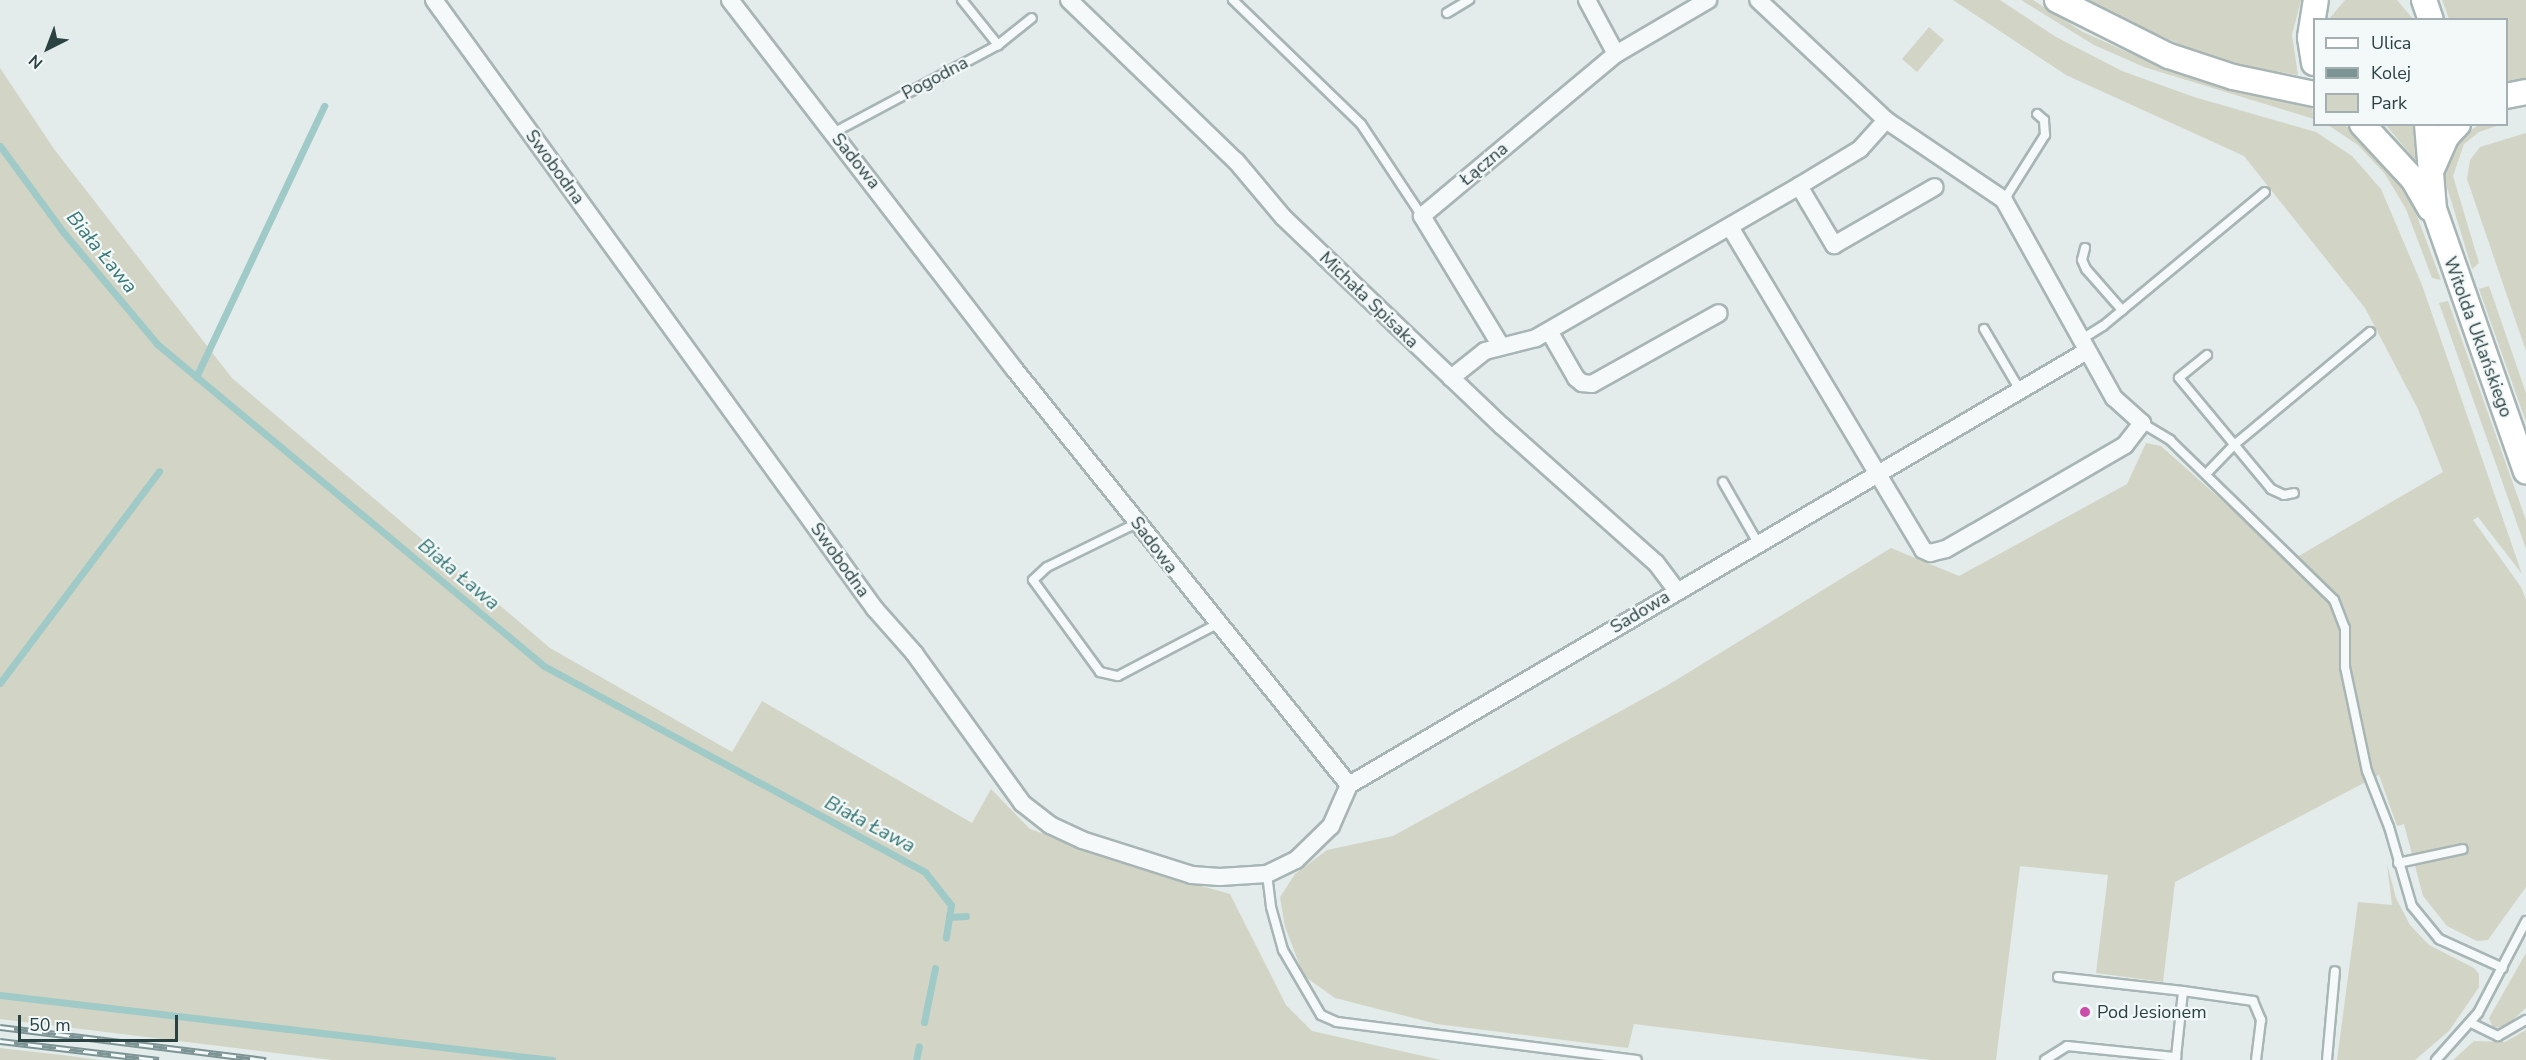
<!DOCTYPE html>
<html>
<head>
<meta charset="utf-8">
<style>
	body { margin:0 }
	#map { position:relative; width:2526px; height:1060px; overflow:hidden; background:#e3ebeb; font-family:"Nunito Sans",sans-serif }
	div>[style] { position:absolute }
	[style*='--x'] { left:calc(var(--x)*1px); top:calc(var(--y)*1px); width:calc(var(--w)*1px); rotate:calc(var(--a)*1deg) }
	.green>* { inset:0; background:#d2d5c5 }
	.stream>* { height:7px; margin:-3.5px; padding:0 3.5px; transform-origin:3.5px; border-radius:3.5px; background:#a0cac7 }
	.roads { filter:drop-shadow(2px 0 #a8b5b5) drop-shadow(-2px 0 #a8b5b5) drop-shadow(0 2px #a8b5b5) drop-shadow(0 -2px #a8b5b5) }
	.lane>* { height:8px; margin:-4px; padding:0 4px; transform-origin:4px; border-radius:4px; background:#f6f9f9 }
	.street>* { height:16px; margin:-8px; padding:0 8px; transform-origin:8px; border-radius:8px; background:#f6f9f9 }
	.secondary>* { height:24px; margin:-12px; padding:0 12px; transform-origin:12px; border-radius:12px; background:#fff }
	.rail>* { height:7px; margin-top:-3.5px; transform-origin:0; background:repeating-linear-gradient(90deg,#f3f8f8 0 14px,#7d9495 0 28px); box-sizing:border-box; border-block:2px solid #7d9495 }
	.dots>* { width:16px; height:16px; translate:-50% -50%; box-sizing:border-box; border:3px solid #f3f8f8; border-radius:50% }
	span { translate:-50% -50%; white-space:nowrap; text-align:center; line-height:1.15; -webkit-text-stroke:4.5px #f3f8f8; paint-order:stroke }
	.street-label { font-size:18px; color:#2b4243 }
	.poi-label { font-size:18px; color:#2b4243 }
	.left { translate:0 -50%; text-align:left }
	.water-label { font-size:20px; color:#367775; font-style:italic }
	.legend { position:absolute; left:2313px; top:18px; width:195px; height:108px; box-sizing:border-box; background:#f3f8f8; border:2px solid #a3afb0; margin:0; padding:8px 10px; list-style:none; font-size:18px; color:#2b4243 }
	.legend li { display:flex; align-items:center; gap:12px; height:30px }
	.legend b { width:30px; border:2px solid #a3afb0 }
	.north { position:absolute; left:18px; top:18px; width:60px; height:60px; -webkit-text-stroke:4px #f3f8f8; paint-order:stroke; rotate:222deg; font-size:16px; font-weight:700; line-height:24px; text-align:center; color:#2b4243 }
	.north::after { content:''; display:block; margin:auto; width:21px; height:27px; background:#2b4243; clip-path:polygon(50% 0,100% 100%,50% 72%,0 100%) }
	.scale { position:absolute; left:18px; top:1015px; width:160px; height:27px; box-sizing:border-box; border:3px solid #2b4243; border-top:0; padding-left:8px; font-size:18px; line-height:21px; white-space:nowrap; color:#2b4243; -webkit-text-stroke:4px #f3f8f8; paint-order:stroke }
</style>
</head>
<body>
<div id="map">
	<div class="green">
		<i style="clip-path:polygon(1953px 0,2000px 0,2056px 37px,2122px 71px,2194px 97px,2316px 132px,2352px 156px,2381px 189px,2422px 285px,2522px 574px,2478px 517px,2473px 520px,2521px 587px,2526px 600px,2526px 887px,2488px 940px,2477px 941px,2447px 926px,2423px 896px,2404px 824px,2397px 826px,2379px 775px,2175px 882px,2163px 982px,2096px 973px,2108px 875px,2020px 866px,1996px 1060px,1931px 1060px,1634px 1024px,1628px 1048px,1437px 1024px,1335px 998px,1304px 976px,1285px 927px,1280px 897px,1295px 874px,1327px 850px,1393px 836px,1668px 685px,1891px 548px,1959px 576px,2127px 484px,2146px 443px,2161px 446px,2290px 561px,2443px 472px,2418px 409px,2365px 308px,2244px 156px,2066px 75px)"></i>
		<i style="clip-path:polygon(2021px 0,2033px 0,2083px 32px,2154px 64px,2234px 91px,2312px 108px,2314px 119px,2144px 67px,2094px 45px)"></i>
		<i style="clip-path:polygon(2084px 0,2301px 0,2292px 35px,2298px 75px,2250px 67px,2192px 50px)"></i>
		<i style="clip-path:polygon(2345px 0,2397px 0,2413px 19px,2329px 19px)"></i>
		<i style="clip-path:polygon(2442px 0,2526px 0,2526px 80px,2507px 83px,2506px 20px,2449px 19px)"></i>
		<i style="clip-path:polygon(1929px 27px,1944px 40px,1917px 72px,1902px 59px)"></i>
		<i style="clip-path:polygon(0 68px,54px 149px,232px 378px,550px 648px,732px 752px,762px 701px,972px 823px,991px 789px,1030px 829px,1149px 871px,1230px 894px,1286px 1005px,1312px 1031px,1441px 1060px,332px 1060px,0 1019px)"></i>
		<i style="clip-path:polygon(2328px 125px,2344px 125px,2353px 130px,2395px 173px,2411px 200px,2441px 280px,2432px 278px,2406px 209px,2385px 174px,2358px 145px)"></i>
		<i style="clip-path:polygon(2386px 125px,2413px 125px,2416px 159px,2414px 159px)"></i>
		<i style="clip-path:polygon(2479px 125px,2499px 125px,2479px 132px,2464px 144px,2453px 176px,2479px 263px,2472px 269px,2443px 174px,2459px 138px)"></i>
		<i style="clip-path:polygon(2526px 133px,2526px 351px,2467px 179px,2470px 160px,2480px 147px)"></i>
		<i style="clip-path:polygon(2489px 286px,2526px 393px,2526px 422px,2479px 289px)"></i>
		<i style="clip-path:polygon(2448px 301px,2526px 520px,2526px 549px,2439px 303px)"></i>
		<i style="clip-path:polygon(2387px 864px,2396px 898px,2410px 925px,2429px 945px,2474px 968px,2479px 974px,2479px 987px,2449px 1031px,2415px 1060px,2337px 1060px,2358px 902px,2392px 905px)"></i>
		<i style="clip-path:polygon(2526px 953px,2526px 1008px,2506px 1026px,2493px 1028px,2489px 1018px)"></i>
		<i style="clip-path:polygon(2526px 1030px,2526px 1060px,2453px 1060px,2474px 1041px,2505px 1042px)"></i>
		<i style="clip-path:polygon(0 1048px,62px 1055px,100px 1060px,0 1060px)"></i>
	</div>
	<div class="stream">
		<i style="--x:0;--y:146;--w:108;--a:53.7"></i>
		<i style="--x:64;--y:233;--w:145;--a:50"></i>
		<i style="--x:157;--y:344;--w:503;--a:39.76"></i>
		<i style="--x:544;--y:666;--w:433;--a:28.4"></i>
		<i style="--x:925;--y:872;--w:42;--a:51.8"></i>
		<i style="--x:951;--y:905;--w:33;--a:99"></i>
		<i style="--x:196;--y:377;--w:300;--a:-64.7"></i>
		<i style="--x:0;--y:683;--w:265;--a:-53.1"></i>
		<i style="--x:949;--y:917;--w:17;--a:-3"></i>
		<i style="--x:0;--y:995;--w:556;--a:6.72"></i>
		<i style="--x:924;--y:1022;--w:55;--a:-78.5"></i>
		<i style="--x:916;--y:1060;--w:14;--a:-78"></i>
	</div>
	<div class="roads">
		<div class="lane">
			<i style="--x:962;--y:0;--w:58;--a:51.3"></i>
			<i style="--x:1233;--y:0;--w:178;--a:44.1"></i>
			<i style="--x:1361;--y:124;--w:110;--a:56.5"></i>
			<i style="--x:1447;--y:13;--w:26;--a:-31"></i>
			<i style="--x:833;--y:133;--w:187;--a:-28.1"></i>
			<i style="--x:998;--y:45;--w:43;--a:-38.5"></i>
			<i style="--x:2004;--y:200;--w:77;--a:-57.8"></i>
			<i style="--x:2045;--y:135;--w:15;--a:-94"></i>
			<i style="--x:2044;--y:120;--w:9;--a:-139"></i>
			<i style="--x:2085;--y:248;--w:12;--a:104"></i>
			<i style="--x:2082;--y:260;--w:10;--a:66"></i>
			<i style="--x:2086;--y:269;--w:55;--a:48.7"></i>
			<i style="--x:1984;--y:329;--w:71;--a:59.5"></i>
			<i style="--x:2082;--y:339;--w:25;--a:-32"></i>
			<i style="--x:2103;--y:326;--w:210;--a:-39.6"></i>
			<i style="--x:2207;--y:355;--w:36;--a:141"></i>
			<i style="--x:2179;--y:378;--w:144;--a:50.3"></i>
			<i style="--x:2271;--y:489;--w:14;--a:25"></i>
			<i style="--x:2284;--y:495;--w:10;--a:-11"></i>
			<i style="--x:2142;--y:423;--w:33;--a:31"></i>
			<i style="--x:2170;--y:440;--w:229;--a:44.3"></i>
			<i style="--x:2334;--y:600;--w:30;--a:69"></i>
			<i style="--x:2345;--y:628;--w:39;--a:90"></i>
			<i style="--x:2345;--y:667;--w:106;--a:78.1"></i>
			<i style="--x:2367;--y:771;--w:60;--a:68.6"></i>
			<i style="--x:2389;--y:827;--w:82;--a:73.8"></i>
			<i style="--x:2412;--y:906;--w:43;--a:50.7"></i>
			<i style="--x:2439;--y:939;--w:70;--a:24.4"></i>
			<i style="--x:2206;--y:474;--w:40;--a:-46"></i>
			<i style="--x:2234;--y:445;--w:177;--a:-39.7"></i>
			<i style="--x:1723;--y:482;--w:70;--a:60.2"></i>
			<i style="--x:1137;--y:523;--w:100;--a:153.9"></i>
			<i style="--x:1047;--y:567;--w:19;--a:137"></i>
			<i style="--x:1033;--y:580;--w:114;--a:53.9"></i>
			<i style="--x:1100;--y:672;--w:18;--a:13"></i>
			<i style="--x:1118;--y:676;--w:112;--a:-27.7"></i>
			<i style="--x:2398;--y:863;--w:66;--a:-12.2"></i>
			<i style="--x:1267;--y:874;--w:33;--a:83"></i>
			<i style="--x:1271;--y:907;--w:45;--a:74.4"></i>
			<i style="--x:1283;--y:950;--w:75;--a:59.7"></i>
			<i style="--x:1321;--y:1015;--w:17;--a:24"></i>
			<i style="--x:1337;--y:1022;--w:302;--a:7.2"></i>
			<i style="--x:2058;--y:977;--w:126;--a:6.4"></i>
			<i style="--x:2471;--y:1023;--w:30;--a:26"></i>
			<i style="--x:2498;--y:1036;--w:32;--a:-30"></i>
			<i style="--x:2045;--y:1060;--w:26;--a:-32"></i>
			<i style="--x:2067;--y:1046;--w:110;--a:5.8"></i>
			<i style="--x:2176;--y:1057;--w:66;--a:-83.9"></i>
			<i style="--x:2183;--y:991;--w:71;--a:8.1"></i>
			<i style="--x:2253;--y:1001;--w:21;--a:67"></i>
			<i style="--x:2261;--y:1020;--w:40;--a:97.1"></i>
			<i style="--x:2327;--y:1060;--w:89;--a:-84.9"></i>
			<i style="--x:2436;--y:1060;--w:63;--a:-48.2"></i>
			<i style="--x:2478;--y:1013;--w:104;--a:-62.4"></i>
		</div>
		<div class="street">
			<i style="--x:434;--y:0;--w:752;--a:54.09"></i>
			<i style="--x:875;--y:609;--w:59;--a:48.4"></i>
			<i style="--x:914;--y:653;--w:185;--a:54.2"></i>
			<i style="--x:1022;--y:803;--w:36;--a:38"></i>
			<i style="--x:1050;--y:825;--w:35;--a:25"></i>
			<i style="--x:1082;--y:840;--w:115;--a:17.7"></i>
			<i style="--x:1192;--y:875;--w:28;--a:4"></i>
			<i style="--x:1220;--y:877;--w:47;--a:-3.7"></i>
			<i style="--x:1267;--y:874;--w:32;--a:-26"></i>
			<i style="--x:1296;--y:860;--w:49;--a:-44.2"></i>
			<i style="--x:1331;--y:826;--w:45;--a:-66.3"></i>
			<i style="--x:730;--y:0;--w:467;--a:52.4"></i>
			<i style="--x:1015;--y:370;--w:533;--a:51.17"></i>
			<i style="--x:1069;--y:0;--w:232;--a:44"></i>
			<i style="--x:1236;--y:161;--w:73;--a:50"></i>
			<i style="--x:1283;--y:217;--w:303;--a:43.7"></i>
			<i style="--x:1502;--y:426;--w:206;--a:41.7"></i>
			<i style="--x:1656;--y:563;--w:35;--a:53"></i>
			<i style="--x:1587;--y:0;--w:61;--a:61.8"></i>
			<i style="--x:1799;--y:186;--w:69;--a:59.3"></i>
			<i style="--x:1834;--y:245;--w:116;--a:-29.9"></i>
			<i style="--x:1730;--y:227;--w:376;--a:59.1"></i>
			<i style="--x:1923;--y:550;--w:8;--a:23"></i>
			<i style="--x:1930;--y:553;--w:16;--a:-14"></i>
			<i style="--x:1946;--y:549;--w:32;--a:-30"></i>
			<i style="--x:1974;--y:533;--w:175;--a:-30.2"></i>
			<i style="--x:2125;--y:445;--w:28;--a:-52"></i>
			<i style="--x:2142;--y:423;--w:38;--a:-138"></i>
			<i style="--x:2114;--y:398;--w:227;--a:-119.1"></i>
			<i style="--x:2004;--y:200;--w:143;--a:-145.9"></i>
			<i style="--x:1886;--y:120;--w:175;--a:-136.8"></i>
			<i style="--x:1549;--y:331;--w:54;--a:60.1"></i>
			<i style="--x:1576;--y:378;--w:8;--a:40"></i>
			<i style="--x:1582;--y:383;--w:10;--a:6"></i>
			<i style="--x:1592;--y:384;--w:145;--a:-29.2"></i>
			<i style="--x:1501;--y:346;--w:152;--a:-121.3"></i>
			<i style="--x:1422;--y:216;--w:253;--a:-39.9"></i>
			<i style="--x:1616;--y:54;--w:107;--a:-30.4"></i>
			<i style="--x:1451;--y:378;--w:43;--a:-38.5"></i>
			<i style="--x:1485;--y:351;--w:53;--a:-14.3"></i>
			<i style="--x:1536;--y:338;--w:304;--a:-30"></i>
			<i style="--x:1799;--y:186;--w:71;--a:-31.2"></i>
			<i style="--x:1860;--y:149;--w:39;--a:-48"></i>
			<i style="--x:1349;--y:785;--w:856;--a:-30.46"></i>
		</div>
		<div class="secondary">
			<i style="--x:2057;--y:0;--w:125;--a:26.6"></i>
			<i style="--x:2169;--y:56;--w:67;--a:18.2"></i>
			<i style="--x:2233;--y:77;--w:83;--a:11.9"></i>
			<i style="--x:2424;--y:0;--w:21;--a:71"></i>
			<i style="--x:2314;--y:63;--w:26;--a:-99"></i>
			<i style="--x:2310;--y:37;--w:37;--a:-81"></i>
			<i style="--x:2506;--y:96;--w:20;--a:-11"></i>
			<i style="--x:2362;--y:124;--w:75;--a:47.2"></i>
			<i style="--x:2413;--y:179;--w:34;--a:60"></i>
			<i style="--x:2427;--y:124;--w:85;--a:85.3"></i>
			<i style="--x:2434;--y:209;--w:278;--a:70.7"></i>
			<i style="--x:2432;--y:169;--w:36;--a:-66"></i>
			<i style="--x:2447;--y:136;--w:16;--a:-47"></i>
		</div>
	</div>
	<div class="rail">
		<i style="--x:0;--y:1027;--w:268;--a:7.1"></i>
		<i style="--x:0;--y:1041;--w:160;--a:6.8"></i>
	</div>
	<div class="dots">
		<i style="left:2085px;top:1012px;background:#cc4caa"></i>
	</div>
	<div class="street-label">
		<span style="left:935px;top:78px;rotate:-28deg">Pogodna</span>
		<span style="left:856px;top:161px;rotate:51deg">Sadowa</span>
		<span style="left:1484px;top:164px;rotate:-40deg">Łączna</span>
		<span style="left:555px;top:167px;rotate:54deg">Swobodna</span>
		<span style="left:1369px;top:300px;rotate:44deg">Michała Spisaka</span>
		<span style="left:2478px;top:337px;rotate:70deg">Witolda Uklańskiego</span>
		<span style="left:1154px;top:545px;rotate:53deg">Sadowa</span>
		<span style="left:840px;top:560px;rotate:54deg">Swobodna</span>
		<span style="left:1640px;top:612px;rotate:-31deg">Sadowa</span>
	</div>
	<div class="poi-label">
		<span class="left" style="left:2097px;top:1012px">Pod Jesionem</span>
	</div>
	<div class="water-label">
		<span style="left:102px;top:252px;rotate:51deg">Biała Ława</span>
		<span style="left:459px;top:574px;rotate:40deg">Biała Ława</span>
		<span style="left:870px;top:824px;rotate:28deg">Biała Ława</span>
	</div>
	<ul class="legend">
	<li><b style="height:8px;background:#fff"></b>Ulica</li>
	<li><b style="height:8px;background:#7d9495"></b>Kolej</li>
	<li><b style="height:16px;background:#d2d5c5"></b>Park</li>
	</ul>
	<div class="north">N</div>
	<div class="scale">50 m</div>
</div>
</body>
</html>
